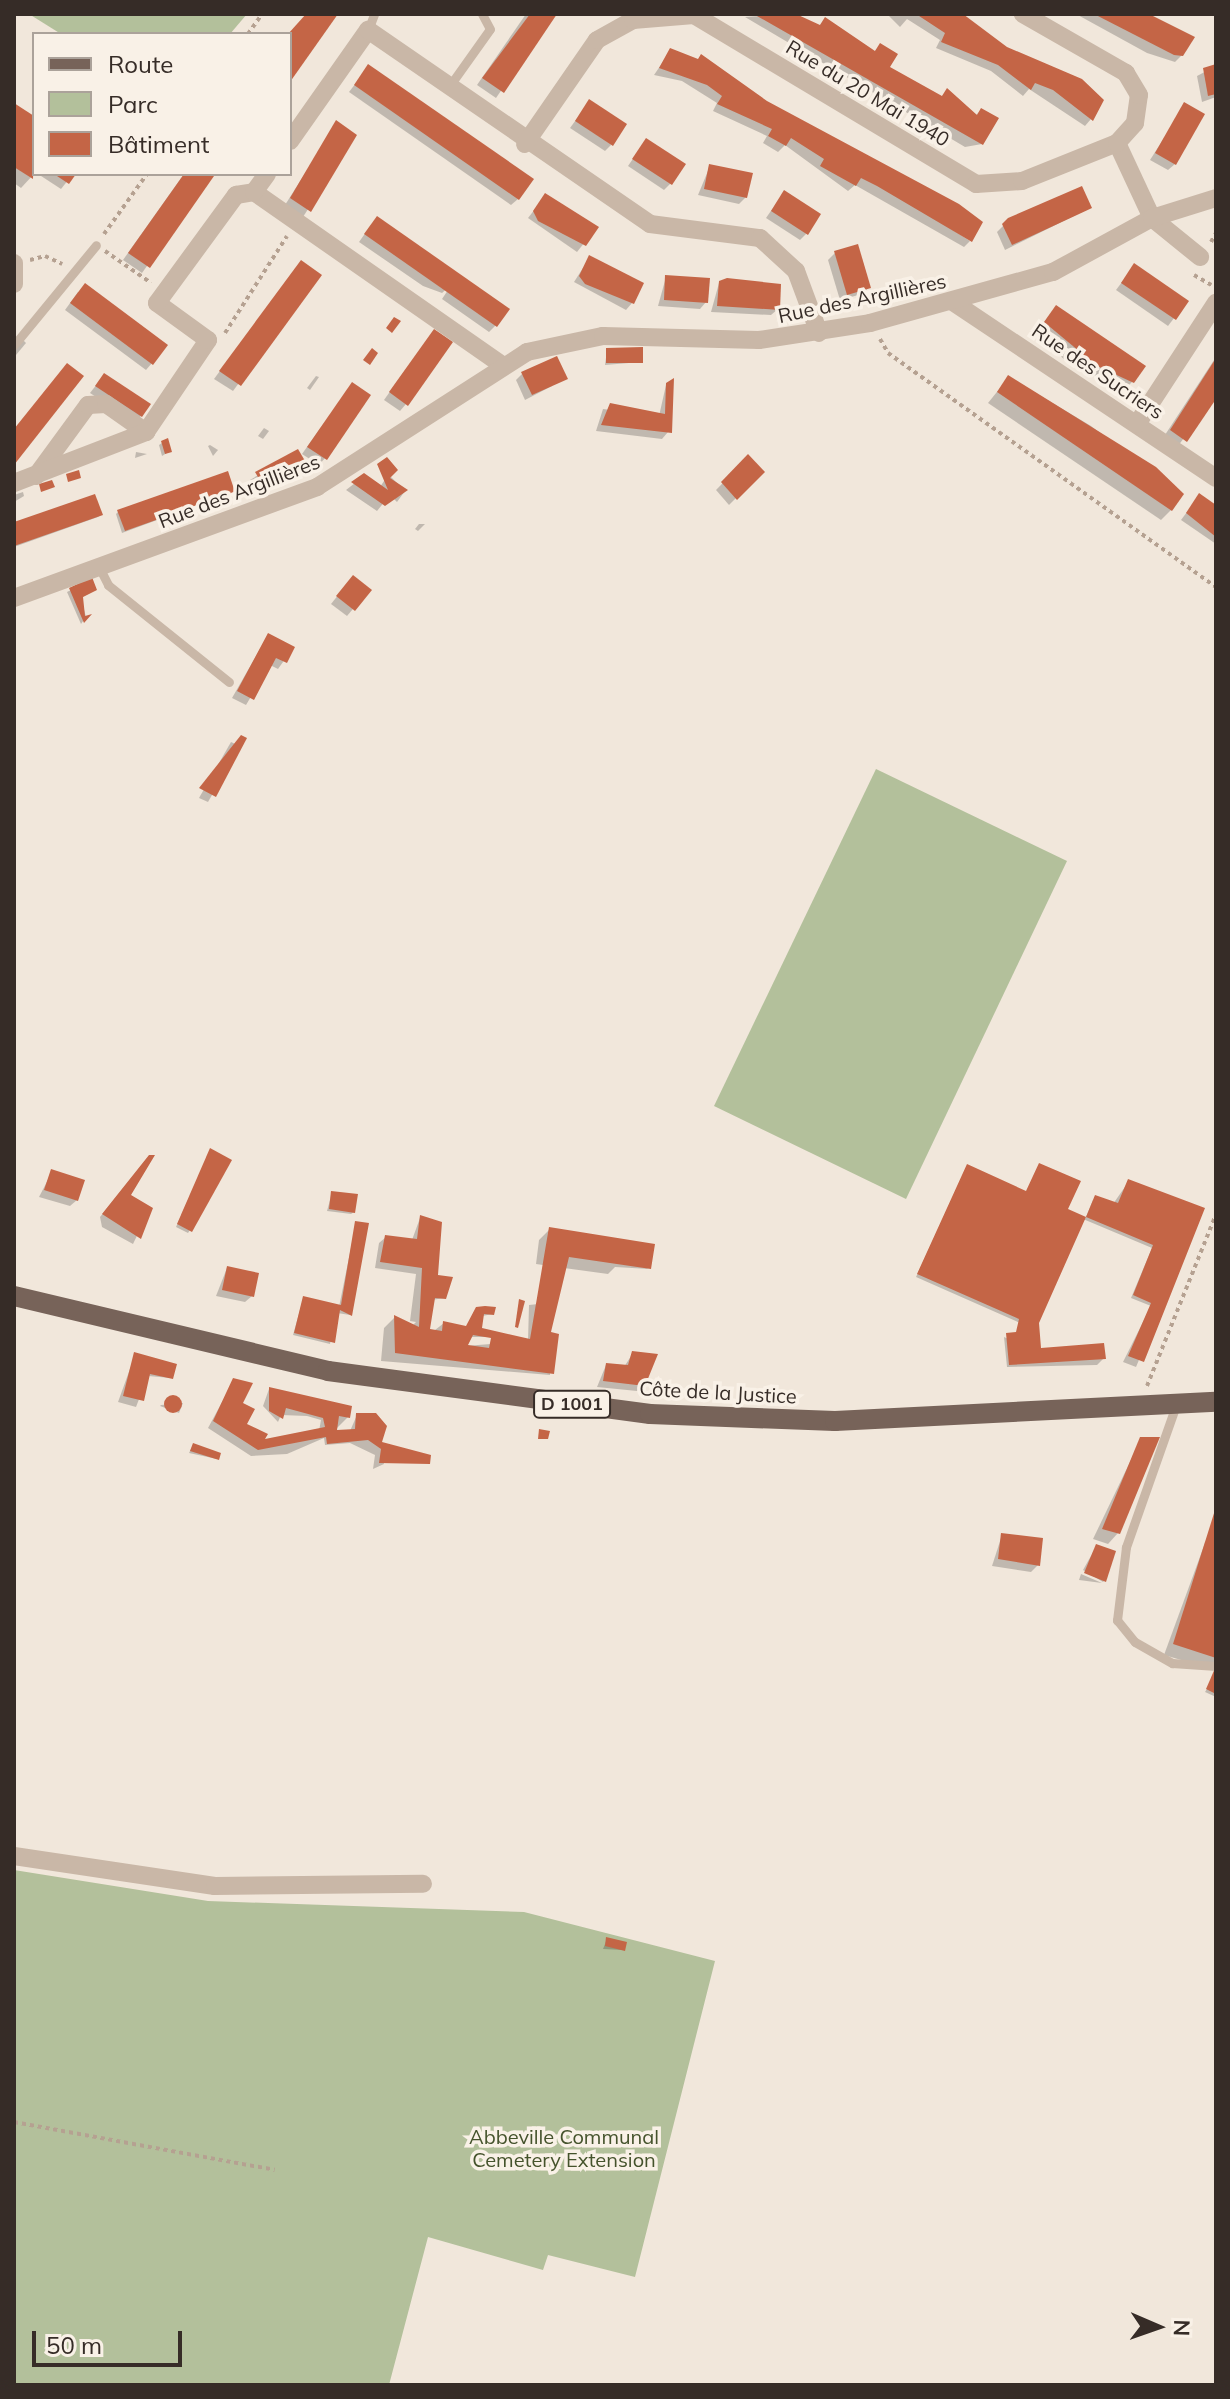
<!DOCTYPE html>
<html>
<head>
<meta charset="utf-8">
<style>
	body { margin:0 }
	#map { position:relative; width:1230px; height:2399px; overflow:hidden; background:#f1e7db; font-family:Mulish,sans-serif }
	div>[style] { position:absolute }
	[style*='--x'] { left:calc(var(--x)*1px); top:calc(var(--y)*1px); width:calc(var(--w)*1px); rotate:calc(var(--a)*1deg) }
	.green>* { inset:0; background:#b3c09b }
	.shadow>* { inset:0; background:#0003 }
	.building>* { inset:0; background:#c46546 }
	.round { border-radius:50% }
	.path>* { height:4px; margin-top:-2px; transform-origin:0; background:repeating-linear-gradient(90deg,#b5a191 0 4px,transparent 0 8px) }
	.service>* { height:9px; margin:-4.5px; padding:0 4.5px; transform-origin:4.5px; border-radius:4.5px; background:#c9b7a7 }
	.minor>* { height:18px; margin:-9px; padding:0 9px; transform-origin:9px; border-radius:9px; background:#c9b7a7 }
	.primary>* { height:20px; margin:-10px; padding:0 10px; transform-origin:10px; border-radius:10px; background:#776359 }
	span { translate:-50% -50%; white-space:nowrap; text-align:center; line-height:1.15; -webkit-text-stroke:7px #f9f1e7; paint-order:stroke }
	.shield-label span { padding:2px 6px; background:#f9f1e7; border:2px solid; border-radius:6px; -webkit-text-stroke-width:0 }
	.shield-label { font-size:18px; color:#362c27; font-weight:700 }
	.street-label { font-size:20px; color:#362c27 }
	.park-label { font-size:20px; color:#45532c }
	.frame { position:absolute; inset:0; border:16px solid #362c27; pointer-events:none }
	.legend { position:absolute; left:32px; top:32px; width:260px; height:144px; box-sizing:border-box; background:#f9f1e7; border:2px solid #aba29a; margin:0; padding:10px 14px; list-style:none; font-size:24px; color:#362c27 }
	.legend li { display:flex; align-items:center; gap:16px; height:40px }
	.legend b { width:40px; border:2px solid #aba29a }
	.north { position:absolute; left:1118px; top:2287px; width:80px; height:80px; -webkit-text-stroke:6px #f9f1e7; paint-order:stroke; rotate:92deg; font-size:22px; font-weight:700; line-height:32px; text-align:center; color:#362c27 }
	.north::after { content:''; display:block; margin:auto; width:28px; height:36px; background:#362c27; clip-path:polygon(50% 0,100% 100%,50% 72%,0 100%) }
	.scale { position:absolute; left:32px; top:2331px; width:150px; height:36px; box-sizing:border-box; border:4px solid #362c27; border-top:0; padding-left:10px; font-size:24px; line-height:28px; white-space:nowrap; color:#362c27; -webkit-text-stroke:6px #f9f1e7; paint-order:stroke }
</style>
</head>
<body>
<div id="map">
	<div class="green">
		<i style="clip-path:polygon(29px 14px,247px 14px,230px 34px,61px 34px)"></i>
		<i style="clip-path:polygon(876px 769px,1067px 861px,906px 1199px,714px 1106px)"></i>
		<i style="clip-path:polygon(14px 1870px,208px 1901px,524px 1912px,715px 1961px,635px 2277px,548px 2255px,543px 2270px,428px 2237px,389px 2385px,14px 2385px)"></i>
	</div>
	<div class="shadow">
		<i style="clip-path:polygon(526px 14px,554px 14px,496px 98px,477px 85px)"></i>
		<i style="clip-path:polygon(794px 14px,818px 27px,825px 20px,873px 53px,880px 46px,887px 68px,940px 98px,947px 91px,975px 116px,981px 110px,982px 144px,965px 147px,745px 17px)"></i>
		<i style="clip-path:polygon(887px 14px,950px 14px,1006px 48px,1091px 119px,1085px 126px,1029px 89px,1023px 96px,991px 71px,936px 48px,940px 40px,907px 19px,900px 27px)"></i>
		<i style="clip-path:polygon(1076px 14px,1145px 14px,1182px 55px,1175px 62px,1147px 53px)"></i>
		<i style="clip-path:polygon(671px 50px,970px 241px,964px 247px,855px 185px,848px 191px,785px 145px,778px 152px,763px 143px,767px 136px,713px 111px,717px 103px,682px 81px,654px 75px)"></i>
		<i style="clip-path:polygon(369px 66px,518px 199px,511px 205px,349px 92px)"></i>
		<i style="clip-path:polygon(1216px 66px,1216px 97px,1202px 102px,1197px 76px)"></i>
		<i style="clip-path:polygon(589px 102px,611px 145px,605px 151px,570px 128px)"></i>
		<i style="clip-path:polygon(14px 105px,34px 119px,34px 174px,21px 188px,14px 183px)"></i>
		<i style="clip-path:polygon(1185px 105px,1175px 164px,1168px 170px,1150px 160px)"></i>
		<i style="clip-path:polygon(337px 123px,355px 135px,303px 217px,285px 205px)"></i>
		<i style="clip-path:polygon(646px 140px,671px 183px,664px 190px,628px 166px)"></i>
		<i style="clip-path:polygon(710px 166px,746px 197px,739px 204px,698px 195px)"></i>
		<i style="clip-path:polygon(38px 174px,73px 174px,61px 189px)"></i>
		<i style="clip-path:polygon(184px 174px,211px 176px,142px 273px,123px 260px)"></i>
		<i style="clip-path:polygon(784px 192px,806px 234px,800px 240px,766px 218px)"></i>
		<i style="clip-path:polygon(546px 195px,596px 228px,577px 252px,528px 218px)"></i>
		<i style="clip-path:polygon(1090px 208px,1005px 250px,997px 232px,1003px 226px)"></i>
		<i style="clip-path:polygon(371px 225px,507px 309px,495px 326px,489px 332px,442px 299px,452px 284px,442px 293px,423px 286px,359px 242px)"></i>
		<i style="clip-path:polygon(835px 253px,869px 287px,862px 294px,840px 300px,828px 260px)"></i>
		<i style="clip-path:polygon(590px 257px,632px 303px,626px 310px,574px 282px)"></i>
		<i style="clip-path:polygon(1134px 266px,1187px 301px,1168px 326px,1116px 290px)"></i>
		<i style="clip-path:polygon(295px 269px,319px 275px,233px 391px,214px 379px)"></i>
		<i style="clip-path:polygon(666px 277px,706px 302px,700px 309px,658px 306px)"></i>
		<i style="clip-path:polygon(719px 283px,778px 309px,771px 315px,711px 312px)"></i>
		<i style="clip-path:polygon(78px 292px,152px 363px,146px 370px,65px 310px)"></i>
		<i style="clip-path:polygon(1056px 307px,1132px 382px,1122px 392px,1067px 362px,1036px 333px)"></i>
		<i style="clip-path:polygon(23px 340px,26px 343px,16px 355px,14px 351px)"></i>
		<i style="clip-path:polygon(607px 350px,641px 362px,605px 365px)"></i>
		<i style="clip-path:polygon(1216px 357px,1216px 395px,1175px 450px,1161px 441px)"></i>
		<i style="clip-path:polygon(406px 369px,406px 404px,400px 411px,384px 400px)"></i>
		<i style="clip-path:polygon(522px 374px,552px 386px,525px 400px,516px 380px)"></i>
		<i style="clip-path:polygon(104px 375px,141px 416px,134px 422px,90px 393px)"></i>
		<i style="clip-path:polygon(316px 376px,319px 377px,310px 390px,307px 388px)"></i>
		<i style="clip-path:polygon(1009px 377px,1091px 426px,1181px 495px,1171px 510px,1161px 520px,988px 403px)"></i>
		<i style="clip-path:polygon(666px 385px,668px 432px,662px 439px,596px 431px,603px 409px,659px 416px)"></i>
		<i style="clip-path:polygon(324px 423px,325px 458px,319px 465px,302px 454px)"></i>
		<i style="clip-path:polygon(264px 428px,269px 431px,263px 439px,258px 436px)"></i>
		<i style="clip-path:polygon(162px 443px,170px 451px,162px 456px,159px 445px)"></i>
		<i style="clip-path:polygon(210px 445px,218px 450px,213px 456px,208px 446px)"></i>
		<i style="clip-path:polygon(298px 451px,306px 465px,260px 497px,250px 480px)"></i>
		<i style="clip-path:polygon(136px 452px,147px 454px,135px 458px)"></i>
		<i style="clip-path:polygon(748px 457px,762px 472px,729px 505px,716px 490px)"></i>
		<i style="clip-path:polygon(379px 465px,405px 491px,397px 502px,390px 495px,377px 511px,346px 490px,364px 476px,380px 487px,386px 478px)"></i>
		<i style="clip-path:polygon(23px 492px,24px 496px,14px 502px,14px 495px)"></i>
		<i style="clip-path:polygon(233px 492px,122px 533px,116px 514px,118px 512px)"></i>
		<i style="clip-path:polygon(1199px 496px,1216px 507px,1216px 544px,1181px 520px)"></i>
		<i style="clip-path:polygon(101px 515px,98px 517px,14px 547px,14px 524px)"></i>
		<i style="clip-path:polygon(419px 524px,425px 524px,418px 531px,415px 529px)"></i>
		<i style="clip-path:polygon(91px 580px,95px 590px,81px 598px,86px 617px,81px 624px,67px 592px)"></i>
		<i style="clip-path:polygon(347px 584px,369px 590px,347px 616px,331px 604px)"></i>
		<i style="clip-path:polygon(268px 635px,293px 648px,278px 669px,270px 665px,246px 705px,232px 698px)"></i>
		<i style="clip-path:polygon(231px 742px,240px 746px,208px 802px,199px 798px)"></i>
		<i style="clip-path:polygon(210px 1150px,190px 1230px,188px 1233px,176px 1227px)"></i>
		<i style="clip-path:polygon(148px 1157px,129px 1196px,150px 1209px,133px 1244px,102px 1227px,100px 1217px)"></i>
		<i style="clip-path:polygon(1039px 1165px,1065px 1210px,1085px 1219px,1093px 1200px,1113px 1204px,1129px 1181px,1203px 1209px,1136px 1367px,1123px 1362px,1151px 1306px,1131px 1298px,1152px 1248px,1083px 1219px,1036px 1325px,1034px 1350px,1104px 1358px,1097px 1365px,1007px 1367px,1004px 1337px,1015px 1342px,1020px 1323px,916px 1277px,967px 1166px,1026px 1193px)"></i>
		<i style="clip-path:polygon(52px 1172px,77px 1200px,70px 1206px,39px 1197px)"></i>
		<i style="clip-path:polygon(332px 1193px,354px 1212px,351px 1214px,327px 1211px)"></i>
		<i style="clip-path:polygon(420px 1218px,433px 1283px,445px 1298px,431px 1300px,426px 1337px,444px 1323px,466px 1328px,474px 1312px,493px 1314px,482px 1316px,480px 1330px,489px 1337px,469px 1337px,465px 1346px,528px 1341px,529px 1305px,538px 1304px,543px 1265px,536px 1264px,539px 1240px,550px 1229px,649px 1269px,615px 1267px,608px 1274px,564px 1268px,549px 1334px,550px 1375px,381px 1361px,384px 1328px,394px 1318px,412px 1326px,416px 1322px,410px 1321px,416px 1274px,375px 1268px,379px 1243px,386px 1237px,412px 1240px)"></i>
		<i style="clip-path:polygon(356px 1223px,350px 1315px,337px 1313px,330px 1344px,293px 1335px,303px 1299px,339px 1307px)"></i>
		<i style="clip-path:polygon(227px 1268px,252px 1296px,245px 1302px,216px 1296px)"></i>
		<i style="clip-path:polygon(633px 1353px,643px 1385px,637px 1391px,597px 1387px,606px 1365px,624px 1367px)"></i>
		<i style="clip-path:polygon(135px 1355px,171px 1378px,148px 1376px,136px 1407px,118px 1402px)"></i>
		<i style="clip-path:polygon(234px 1380px,245px 1425px,262px 1442px,319px 1431px,321px 1420px,307px 1416px,281px 1415px,278px 1422px,263px 1406px,269px 1389px,348px 1417px,332px 1433px,350px 1431px,357px 1415px,374px 1415px,384px 1464px,373px 1469px,375px 1455px,350px 1443px,325px 1445px,324px 1438px,287px 1454px,251px 1456px,208px 1428px)"></i>
		<i style="clip-path:polygon(183px 1403px,179px 1413px,160px 1406px,161px 1405px)"></i>
		<i style="clip-path:polygon(1141px 1439px,1118px 1533px,1108px 1544px,1093px 1539px)"></i>
		<i style="clip-path:polygon(193px 1445px,217px 1459px,189px 1453px)"></i>
		<i style="clip-path:polygon(1216px 1513px,1216px 1665px,1212px 1669px,1164px 1655px)"></i>
		<i style="clip-path:polygon(1002px 1535px,1038px 1565px,1031px 1572px,992px 1566px)"></i>
		<i style="clip-path:polygon(1096px 1547px,1104px 1581px,1103px 1582px,1083px 1570px)"></i>
		<i style="clip-path:polygon(1081px 1574px,1102px 1583px,1079px 1580px)"></i>
		<i style="clip-path:polygon(1216px 1674px,1216px 1697px,1205px 1692px)"></i>
		<i style="clip-path:polygon(607px 1939px,623px 1950px,603px 1949px)"></i>
	</div>
	<div class="building">
		<i style="clip-path:polygon(306px 14px,338px 14px,290px 82px,288px 34px)"></i>
		<i style="clip-path:polygon(530px 14px,557px 14px,504px 93px,482px 78px)"></i>
		<i style="clip-path:polygon(796px 14px,820px 25px,825px 17px,875px 51px,880px 43px,898px 54px,890px 67px,942px 96px,947px 88px,977px 115px,981px 108px,999px 118px,983px 145px,757px 16px)"></i>
		<i style="clip-path:polygon(916px 14px,963px 14px,1007px 47px,1082px 79px,1104px 100px,1093px 121px,1053px 90px,1035px 83px,1031px 90px,998px 65px,941px 42px,945px 33px)"></i>
		<i style="clip-path:polygon(1094px 14px,1149px 14px,1195px 37px,1183px 56px,1174px 55px)"></i>
		<i style="clip-path:polygon(670px 48px,698px 59px,701px 54px,767px 101px,959px 204px,983px 222px,972px 242px,877px 186px,861px 178px,856px 186px,820px 166px,824px 159px,791px 138px,786px 146px,768px 136px,772px 129px,717px 104px,722px 96px,707px 85px,659px 68px)"></i>
		<i style="clip-path:polygon(368px 64px,534px 179px,519px 200px,354px 85px)"></i>
		<i style="clip-path:polygon(1216px 64px,1216px 94px,1208px 96px,1203px 68px)"></i>
		<i style="clip-path:polygon(589px 99px,627px 124px,613px 146px,575px 121px)"></i>
		<i style="clip-path:polygon(1184px 102px,1205px 114px,1176px 165px,1155px 153px)"></i>
		<i style="clip-path:polygon(14px 103px,34px 116px,33px 179px,14px 167px)"></i>
		<i style="clip-path:polygon(336px 120px,357px 135px,311px 212px,290px 198px)"></i>
		<i style="clip-path:polygon(646px 138px,686px 164px,672px 185px,632px 159px)"></i>
		<i style="clip-path:polygon(709px 164px,753px 173px,747px 198px,704px 189px)"></i>
		<i style="clip-path:polygon(54px 174px,76px 174px,69px 184px)"></i>
		<i style="clip-path:polygon(184px 174px,214px 176px,150px 268px,128px 253px)"></i>
		<i style="clip-path:polygon(1082px 186px,1092px 208px,1012px 245px,1002px 224px,1008px 218px)"></i>
		<i style="clip-path:polygon(784px 190px,821px 214px,808px 235px,771px 211px)"></i>
		<i style="clip-path:polygon(545px 193px,599px 227px,586px 246px,538px 221px,533px 211px)"></i>
		<i style="clip-path:polygon(377px 216px,510px 309px,497px 327px,364px 234px)"></i>
		<i style="clip-path:polygon(858px 244px,871px 288px,847px 295px,834px 251px)"></i>
		<i style="clip-path:polygon(589px 255px,644px 283px,634px 304px,585px 284px,579px 276px)"></i>
		<i style="clip-path:polygon(301px 260px,322px 275px,241px 386px,219px 371px)"></i>
		<i style="clip-path:polygon(1134px 263px,1189px 301px,1176px 320px,1121px 283px)"></i>
		<i style="clip-path:polygon(665px 275px,710px 278px,708px 303px,664px 300px)"></i>
		<i style="clip-path:polygon(727px 278px,781px 284px,780px 310px,717px 306px,719px 281px)"></i>
		<i style="clip-path:polygon(85px 283px,168px 345px,153px 365px,70px 303px)"></i>
		<i style="clip-path:polygon(1056px 305px,1146px 366px,1134px 383px,1097px 366px,1044px 322px)"></i>
		<i style="clip-path:polygon(394px 317px,401px 321px,392px 333px,386px 328px)"></i>
		<i style="clip-path:polygon(434px 329px,453px 342px,408px 406px,389px 392px)"></i>
		<i style="clip-path:polygon(643px 347px,643px 363px,606px 363px,606px 348px)"></i>
		<i style="clip-path:polygon(372px 348px,378px 353px,370px 365px,363px 360px)"></i>
		<i style="clip-path:polygon(557px 356px,568px 379px,532px 395px,521px 372px)"></i>
		<i style="clip-path:polygon(1216px 358px,1216px 399px,1187px 442px,1170px 430px)"></i>
		<i style="clip-path:polygon(67px 363px,84px 376px,14px 465px,14px 429px)"></i>
		<i style="clip-path:polygon(104px 373px,151px 404px,142px 417px,95px 386px)"></i>
		<i style="clip-path:polygon(1008px 375px,1156px 467px,1184px 494px,1172px 511px,997px 392px)"></i>
		<i style="clip-path:polygon(674px 378px,672px 433px,601px 425px,610px 403px,665px 414px,666px 383px)"></i>
		<i style="clip-path:polygon(352px 382px,371px 395px,327px 460px,307px 447px)"></i>
		<i style="clip-path:polygon(168px 438px,172px 452px,165px 454px,161px 441px)"></i>
		<i style="clip-path:polygon(298px 449px,308px 466px,267px 492px,255px 472px)"></i>
		<i style="clip-path:polygon(748px 454px,765px 472px,737px 500px,721px 482px)"></i>
		<i style="clip-path:polygon(387px 457px,398px 470px,390px 478px,408px 490px,385px 506px,351px 482px,364px 473px,388px 490px,377px 464px)"></i>
		<i style="clip-path:polygon(79px 470px,81px 478px,68px 482px,66px 474px)"></i>
		<i style="clip-path:polygon(228px 471px,235px 492px,125px 531px,117px 510px)"></i>
		<i style="clip-path:polygon(52px 480px,55px 487px,41px 492px,39px 484px)"></i>
		<i style="clip-path:polygon(1199px 493px,1216px 505px,1216px 537px,1186px 513px)"></i>
		<i style="clip-path:polygon(95px 494px,103px 515px,14px 546px,14px 522px)"></i>
		<i style="clip-path:polygon(353px 575px,372px 590px,355px 611px,336px 596px)"></i>
		<i style="clip-path:polygon(92px 577px,97px 590px,83px 597px,85px 616px,92px 614px,84px 623px,69px 588px)"></i>
		<i style="clip-path:polygon(268px 633px,295px 647px,287px 663px,276px 658px,254px 700px,237px 691px)"></i>
		<i style="clip-path:polygon(241px 735px,247px 738px,216px 797px,199px 788px)"></i>
		<i style="clip-path:polygon(210px 1148px,232px 1160px,192px 1232px,177px 1224px)"></i>
		<i style="clip-path:polygon(149px 1155px,155px 1155px,131px 1195px,153px 1208px,141px 1239px,102px 1214px)"></i>
		<i style="clip-path:polygon(1039px 1163px,1081px 1181px,1068px 1209px,1086px 1217px,1039px 1323px,1041px 1348px,1104px 1343px,1106px 1359px,1009px 1365px,1006px 1333px,1016px 1332px,1019px 1319px,917px 1274px,967px 1164px,1026px 1191px)"></i>
		<i style="clip-path:polygon(51px 1169px,85px 1180px,78px 1201px,44px 1190px)"></i>
		<i style="clip-path:polygon(1128px 1179px,1205px 1208px,1144px 1362px,1128px 1356px,1151px 1303px,1133px 1295px,1153px 1245px,1086px 1217px,1095px 1195px,1118px 1203px)"></i>
		<i style="clip-path:polygon(331px 1191px,358px 1194px,355px 1213px,329px 1209px)"></i>
		<i style="clip-path:polygon(evenodd,420px 1215px,442px 1222px,438px 1275px,453px 1277px,446px 1299px,435px 1298px,430px 1329px,442px 1331px,443px 1321px,466px 1326px,476px 1307px,485px 1306px,496px 1307px,494px 1315px,484px 1314px,482px 1328px,530px 1339px,549px 1227px,655px 1244px,651px 1269px,569px 1257px,551px 1332px,559px 1334px,554px 1374px,395px 1353px,394px 1315px,419px 1327px,422px 1268px,380px 1262px,385px 1235px,417px 1239px,420px 1215px,473px 1335px,491px 1338px,489px 1348px,468px 1345px,473px 1335px)"></i>
		<i style="clip-path:polygon(355px 1221px,369px 1223px,352px 1316px,340px 1310px,335px 1343px,294px 1333px,303px 1296px,341px 1305px)"></i>
		<i style="clip-path:polygon(227px 1266px,259px 1273px,254px 1297px,222px 1290px)"></i>
		<i style="clip-path:polygon(519px 1299px,525px 1301px,518px 1328px,515px 1327px)"></i>
		<i style="clip-path:polygon(632px 1351px,658px 1354px,645px 1386px,603px 1381px,606px 1363px,628px 1365px)"></i>
		<i style="clip-path:polygon(134px 1352px,177px 1364px,173px 1379px,150px 1374px,144px 1401px,123px 1396px)"></i>
		<i style="clip-path:polygon(233px 1378px,253px 1383px,243px 1403px,255px 1409px,247px 1424px,268px 1434px,265px 1439px,325px 1427px,323px 1418px,286px 1408px,283px 1419px,269px 1411px,269px 1387px,352px 1406px,350px 1418px,339px 1416px,337px 1430px,355px 1429px,356px 1413px,376px 1413px,387px 1426px,382px 1442px,431px 1455px,430px 1464px,379px 1463px,381px 1449px,368px 1440px,327px 1444px,326px 1437px,258px 1450px,213px 1421px)"></i>
		<i class="round" style="left:164px;top:1395px;width:18px;height:18px"></i>
		<i style="clip-path:polygon(539px 1429px,550px 1431px,548px 1439px,538px 1439px)"></i>
		<i style="clip-path:polygon(1140px 1437px,1160px 1437px,1120px 1534px,1102px 1529px)"></i>
		<i style="clip-path:polygon(193px 1443px,221px 1453px,219px 1460px,190px 1451px)"></i>
		<i style="clip-path:polygon(1215px 1510px,1216px 1510px,1216px 1658px,1173px 1644px)"></i>
		<i style="clip-path:polygon(1001px 1533px,1043px 1538px,1040px 1566px,998px 1559px)"></i>
		<i style="clip-path:polygon(1096px 1544px,1116px 1551px,1106px 1582px,1084px 1573px)"></i>
		<i style="clip-path:polygon(1216px 1666px,1216px 1694px,1206px 1689px)"></i>
		<i style="clip-path:polygon(606px 1937px,627px 1942px,625px 1951px,605px 1946px)"></i>
	</div>
	<div class="path">
		<i style="--x:248;--y:34;--w:24;--a:-55"></i>
		<i style="--x:104;--y:234;--w:74;--a:-54.4"></i>
		<i style="--x:1211;--y:242;--w:10;--a:-61"></i>
		<i style="--x:105;--y:251;--w:56;--a:34.8"></i>
		<i style="--x:30;--y:260;--w:16;--a:-15"></i>
		<i style="--x:45;--y:256;--w:19;--a:25"></i>
		<i style="--x:1194;--y:275;--w:20;--a:30"></i>
		<i style="--x:225;--y:333;--w:115;--a:-57.4"></i>
		<i style="--x:880;--y:339;--w:16;--a:60"></i>
		<i style="--x:888;--y:353;--w:403;--a:35.5"></i>
		<i style="--x:1147;--y:1386;--w:185;--a:-68.1"></i>
		<i style="--x:14;--y:2122;--w:265;--a:10.4"></i>
	</div>
	<div class="service">
		<i style="--x:368;--y:30;--w:17;--a:-69"></i>
		<i style="--x:448;--y:88;--w:72;--a:-54.6"></i>
		<i style="--x:490;--y:29;--w:17;--a:-118"></i>
		<i style="--x:14;--y:345;--w:129;--a:-50.6"></i>
		<i style="--x:99;--y:567;--w:20;--a:63"></i>
		<i style="--x:108;--y:585;--w:155;--a:38.7"></i>
		<i style="--x:1176;--y:1405;--w:151;--a:109.4"></i>
		<i style="--x:1126;--y:1547;--w:74;--a:97"></i>
		<i style="--x:1117;--y:1620;--w:28;--a:51"></i>
		<i style="--x:1135;--y:1642;--w:43;--a:29.6"></i>
		<i style="--x:1172;--y:1663;--w:44;--a:3.9"></i>
	</div>
	<div class="minor">
		<i style="--x:290;--y:141;--w:136;--a:-54.9"></i>
		<i style="--x:368;--y:30;--w:342;--a:34.5"></i>
		<i style="--x:650;--y:224;--w:111;--a:7.3"></i>
		<i style="--x:760;--y:238;--w:49;--a:42.5"></i>
		<i style="--x:796;--y:271;--w:66;--a:69.6"></i>
		<i style="--x:1117;--y:143;--w:83;--a:65"></i>
		<i style="--x:1152;--y:218;--w:62;--a:39.1"></i>
		<i style="--x:525;--y:144;--w:126;--a:-55.3"></i>
		<i style="--x:597;--y:40;--w:41;--a:-29.1"></i>
		<i style="--x:633;--y:20;--w:61;--a:-4.7"></i>
		<i style="--x:694;--y:15;--w:329;--a:30.9"></i>
		<i style="--x:976;--y:184;--w:46;--a:-3.7"></i>
		<i style="--x:1022;--y:181;--w:102;--a:-21.8"></i>
		<i style="--x:1117;--y:143;--w:27;--a:-48"></i>
		<i style="--x:1135;--y:123;--w:28;--a:-82"></i>
		<i style="--x:1139;--y:95;--w:26;--a:-121"></i>
		<i style="--x:1126;--y:73;--w:119;--a:-150.2"></i>
		<i style="--x:254;--y:192;--w:304;--a:34.9"></i>
		<i style="--x:14;--y:263;--w:21;--a:90"></i>
		<i style="--x:953;--y:302;--w:316;--a:33.8"></i>
		<i style="--x:1137;--y:424;--w:145;--a:-56.9"></i>
		<i style="--x:36;--y:476;--w:88;--a:-53.8"></i>
		<i style="--x:88;--y:405;--w:18;--a:-3"></i>
		<i style="--x:106;--y:404;--w:49;--a:35"></i>
		<i style="--x:14;--y:483;--w:142;--a:-21.1"></i>
		<i style="--x:146;--y:432;--w:111;--a:-56"></i>
		<i style="--x:208;--y:340;--w:63;--a:-144"></i>
		<i style="--x:157;--y:303;--w:134;--a:-53.8"></i>
		<i style="--x:236;--y:195;--w:18;--a:-9"></i>
		<i style="--x:254;--y:192;--w:22;--a:-54"></i>
		<i style="--x:14;--y:598;--w:323;--a:-20.1"></i>
		<i style="--x:317;--y:487;--w:250;--a:-32.7"></i>
		<i style="--x:527;--y:352;--w:78;--a:-11.9"></i>
		<i style="--x:603;--y:336;--w:156;--a:1.5"></i>
		<i style="--x:759;--y:340;--w:112;--a:-8.7"></i>
		<i style="--x:870;--y:323;--w:190;--a:-15.6"></i>
		<i style="--x:1053;--y:272;--w:113;--a:-28.6"></i>
		<i style="--x:1152;--y:218;--w:67;--a:-17.4"></i>
		<i style="--x:14;--y:1856;--w:203;--a:8.5"></i>
		<i style="--x:215;--y:1886;--w:208;--a:-0.6"></i>
	</div>
	<div class="primary">
		<i style="--x:14;--y:1296;--w:323;--a:13.4"></i>
		<i style="--x:328;--y:1371;--w:325;--a:7.6"></i>
		<i style="--x:650;--y:1414;--w:185;--a:2.2"></i>
		<i style="--x:835;--y:1421;--w:381;--a:-2.9"></i>
	</div>
	<div class="shield-label">
		<span style="left:572px;top:1404px">D 1001</span>
	</div>
	<div class="street-label">
		<span style="left:868px;top:93px;rotate:31deg">Rue du 20 Mai 1940</span>
		<span style="left:862px;top:298px;rotate:-12deg">Rue des Argillières</span>
		<span style="left:1098px;top:371px;rotate:34deg">Rue des Sucriers</span>
		<span style="left:239px;top:491px;rotate:-21deg">Rue des Argillières</span>
		<span style="left:718px;top:1392px;rotate:3deg">Côte de la Justice</span>
	</div>
	<div class="park-label">
		<span style="left:564px;top:2148px">Abbeville Communal<br>Cemetery Extension</span>
	</div>
	<div class="frame"></div>
	<ul class="legend">
	<li><b style="height:10px;background:#776359"></b>Route</li>
	<li><b style="height:22px;background:#b3c09b"></b>Parc</li>
	<li><b style="height:22px;background:#c46546"></b>Bâtiment</li>
	</ul>
	<div class="north">N</div>
	<div class="scale">50 m</div>
</div>
</body>
</html>
